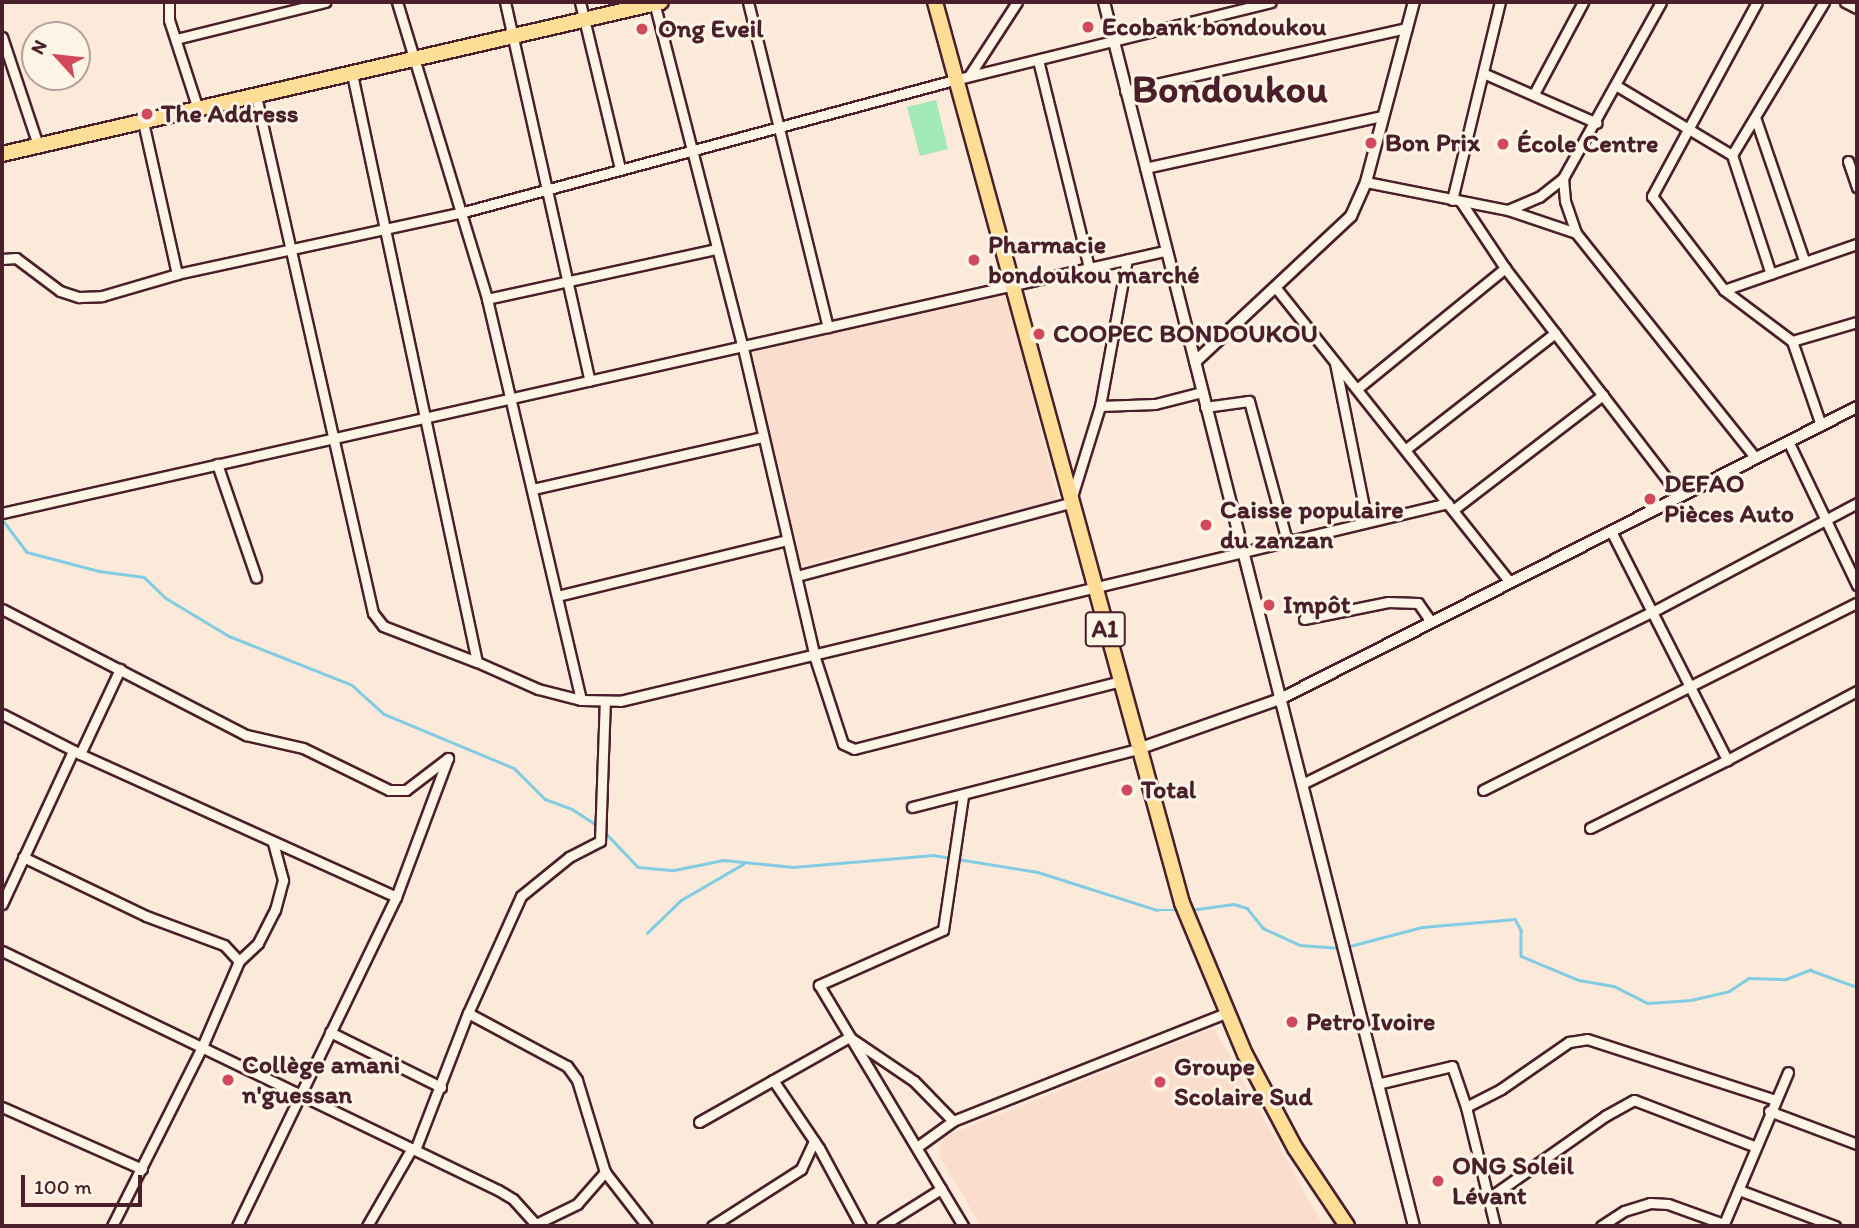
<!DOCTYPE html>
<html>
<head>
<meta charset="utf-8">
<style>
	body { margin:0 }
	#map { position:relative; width:1859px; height:1228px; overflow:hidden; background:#fbeada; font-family:Itim,sans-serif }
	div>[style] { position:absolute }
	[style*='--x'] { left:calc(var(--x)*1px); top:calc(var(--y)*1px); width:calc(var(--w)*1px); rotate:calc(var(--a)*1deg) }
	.built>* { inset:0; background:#faddcd }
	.green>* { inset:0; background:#a1eab8 }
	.stream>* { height:2.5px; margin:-1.25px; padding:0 1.25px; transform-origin:1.25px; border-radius:1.25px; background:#82cce3 }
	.roads { filter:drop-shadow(2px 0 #4a1f2b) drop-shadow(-2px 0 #4a1f2b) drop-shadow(0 2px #4a1f2b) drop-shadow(0 -2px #4a1f2b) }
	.minor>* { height:9px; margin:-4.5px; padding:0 4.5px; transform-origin:4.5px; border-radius:4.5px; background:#fcf5e5 }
	.tertiary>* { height:10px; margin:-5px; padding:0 5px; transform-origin:5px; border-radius:5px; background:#fcf5e5 }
	.primary>* { height:14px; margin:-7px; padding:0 7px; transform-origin:7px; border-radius:7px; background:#fedd96 }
	.dots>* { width:19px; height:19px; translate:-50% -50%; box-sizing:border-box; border:4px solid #fcf5e5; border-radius:50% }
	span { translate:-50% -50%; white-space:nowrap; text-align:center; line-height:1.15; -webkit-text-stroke:6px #fcf5e5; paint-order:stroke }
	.shield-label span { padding:2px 5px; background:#fcf5e5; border:2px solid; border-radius:5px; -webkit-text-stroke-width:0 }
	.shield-label { font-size:24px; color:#4a1f2b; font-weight:700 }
	.poi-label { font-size:26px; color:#4a1f2b; font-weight:700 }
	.left { translate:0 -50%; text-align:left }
	.town-label { font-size:40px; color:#4a1f2b; font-weight:700 }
	.frame { position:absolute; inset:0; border:4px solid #4a1f2b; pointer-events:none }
	.north { position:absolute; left:21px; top:21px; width:70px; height:70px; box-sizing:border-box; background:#fcf5e5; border:2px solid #b59f9b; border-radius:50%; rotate:297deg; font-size:19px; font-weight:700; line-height:28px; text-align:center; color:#4a1f2b }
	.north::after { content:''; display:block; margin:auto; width:24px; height:32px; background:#d1495b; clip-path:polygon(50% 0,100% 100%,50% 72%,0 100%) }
	.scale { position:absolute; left:21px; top:1175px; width:121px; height:32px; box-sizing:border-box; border:4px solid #4a1f2b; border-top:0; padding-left:9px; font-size:21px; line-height:24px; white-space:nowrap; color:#4a1f2b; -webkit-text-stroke:5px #fcf5e5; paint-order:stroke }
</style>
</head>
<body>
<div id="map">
	<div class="built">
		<i style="clip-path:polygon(1006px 289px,1058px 501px,800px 566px,748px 354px)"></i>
		<i style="clip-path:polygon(1214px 1028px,1323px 1226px,981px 1226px,939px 1155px,943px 1137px)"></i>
	</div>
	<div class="green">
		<i style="clip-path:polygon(936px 100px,948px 149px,920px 156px,907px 107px)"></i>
	</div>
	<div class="stream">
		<i style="--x:2;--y:519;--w:41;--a:52.9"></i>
		<i style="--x:27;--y:552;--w:74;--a:14.8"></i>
		<i style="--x:99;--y:571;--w:45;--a:7.6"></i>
		<i style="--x:144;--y:577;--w:30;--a:44"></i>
		<i style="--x:166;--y:598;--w:74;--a:31.1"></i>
		<i style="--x:229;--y:636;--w:132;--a:21.7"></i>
		<i style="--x:352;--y:685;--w:43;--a:42.2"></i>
		<i style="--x:384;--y:714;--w:141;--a:22.6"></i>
		<i style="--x:514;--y:768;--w:44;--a:45"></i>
		<i style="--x:545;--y:799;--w:29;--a:20"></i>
		<i style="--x:572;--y:809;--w:30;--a:33"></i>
		<i style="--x:602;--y:829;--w:52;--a:46.5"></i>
		<i style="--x:638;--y:867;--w:36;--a:5"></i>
		<i style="--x:674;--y:870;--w:50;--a:-11.5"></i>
		<i style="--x:723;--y:860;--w:70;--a:5.7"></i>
		<i style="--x:793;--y:867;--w:141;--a:-4.9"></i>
		<i style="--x:933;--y:855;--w:106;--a:9.2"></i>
		<i style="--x:1038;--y:872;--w:125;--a:17.7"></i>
		<i style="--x:1157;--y:910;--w:23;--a:0"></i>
		<i style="--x:1190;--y:910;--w:44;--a:-7.8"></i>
		<i style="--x:1234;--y:904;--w:14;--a:17"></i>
		<i style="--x:1247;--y:908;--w:26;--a:51"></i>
		<i style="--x:1263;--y:928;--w:41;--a:24.7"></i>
		<i style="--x:1300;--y:945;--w:40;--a:4.3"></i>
		<i style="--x:647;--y:933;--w:47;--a:-44.1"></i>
		<i style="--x:681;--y:900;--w:72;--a:-30.1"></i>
		<i style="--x:1346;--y:947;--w:79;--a:-14.7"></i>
		<i style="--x:1422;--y:927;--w:93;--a:-4.9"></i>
		<i style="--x:1515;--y:919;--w:13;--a:61"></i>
		<i style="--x:1521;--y:930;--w:26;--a:90"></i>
		<i style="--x:1521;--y:956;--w:63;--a:22.5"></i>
		<i style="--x:1579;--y:980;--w:36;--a:10"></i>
		<i style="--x:1614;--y:986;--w:38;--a:27"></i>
		<i style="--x:1648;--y:1003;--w:43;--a:-4"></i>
		<i style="--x:1691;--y:1000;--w:39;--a:-13"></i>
		<i style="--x:1729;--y:991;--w:24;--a:-33"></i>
		<i style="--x:1749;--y:978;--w:37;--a:2"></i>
		<i style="--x:1786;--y:979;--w:26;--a:-21"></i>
		<i style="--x:1810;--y:970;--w:50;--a:19.9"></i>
	</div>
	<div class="roads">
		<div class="minor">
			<i style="--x:169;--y:2;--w:18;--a:90"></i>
			<i style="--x:169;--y:20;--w:94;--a:72"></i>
			<i style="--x:397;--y:2;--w:310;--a:73.1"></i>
			<i style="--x:487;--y:299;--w:412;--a:76.8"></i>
			<i style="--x:505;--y:2;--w:388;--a:77.4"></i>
			<i style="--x:580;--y:2;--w:172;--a:76.5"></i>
			<i style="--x:654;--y:2;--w:357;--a:75.6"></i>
			<i style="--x:743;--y:348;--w:318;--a:76.9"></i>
			<i style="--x:815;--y:658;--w:90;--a:72"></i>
			<i style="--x:843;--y:744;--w:12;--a:24"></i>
			<i style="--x:854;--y:749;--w:275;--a:-14.3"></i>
			<i style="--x:748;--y:2;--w:335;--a:76.2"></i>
			<i style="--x:1661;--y:2;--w:201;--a:119.1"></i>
			<i style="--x:1563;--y:178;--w:23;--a:85"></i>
			<i style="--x:1565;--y:201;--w:34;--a:71"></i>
			<i style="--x:1576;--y:233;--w:287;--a:51.4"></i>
			<i style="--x:1757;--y:2;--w:221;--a:118.4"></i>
			<i style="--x:1652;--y:196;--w:118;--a:52.5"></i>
			<i style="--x:1724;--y:290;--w:85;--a:36.9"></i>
			<i style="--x:1792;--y:341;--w:68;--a:-16.3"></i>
			<i style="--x:1845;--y:2;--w:13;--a:27"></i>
			<i style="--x:2;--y:37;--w:114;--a:71.6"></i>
			<i style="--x:176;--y:39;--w:154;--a:-13.9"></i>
			<i style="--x:1038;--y:60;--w:214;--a:76.2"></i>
			<i style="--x:1483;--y:73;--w:124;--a:23.7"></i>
			<i style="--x:352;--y:74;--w:601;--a:78"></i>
			<i style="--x:477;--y:662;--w:67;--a:23.9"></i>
			<i style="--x:538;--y:689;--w:44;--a:14.3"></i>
			<i style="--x:581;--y:700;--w:39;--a:1"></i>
			<i style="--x:620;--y:701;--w:851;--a:-13.45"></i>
			<i style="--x:969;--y:76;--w:88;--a:-57"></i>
			<i style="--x:1617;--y:86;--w:134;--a:31"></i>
			<i style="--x:1732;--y:155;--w:125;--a:71.9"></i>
			<i style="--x:1125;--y:91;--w:289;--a:-12.6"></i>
			<i style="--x:1535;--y:92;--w:102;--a:-61.9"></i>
			<i style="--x:256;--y:96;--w:530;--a:77.25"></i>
			<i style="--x:373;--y:613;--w:16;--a:52"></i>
			<i style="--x:383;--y:626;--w:101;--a:21"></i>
			<i style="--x:1756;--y:120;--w:148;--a:71.1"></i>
			<i style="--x:143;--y:122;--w:156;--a:77.4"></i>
			<i style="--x:1732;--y:155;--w:179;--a:-59"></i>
			<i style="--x:1848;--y:161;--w:28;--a:71"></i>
			<i style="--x:1145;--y:168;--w:243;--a:-12.4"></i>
			<i style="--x:1366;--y:182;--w:145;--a:11.2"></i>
			<i style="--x:1508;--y:210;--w:72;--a:18.7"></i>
			<i style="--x:1452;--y:200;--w:204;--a:-76.4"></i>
			<i style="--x:1461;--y:202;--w:79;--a:56.3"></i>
			<i style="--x:1505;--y:268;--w:286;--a:52.5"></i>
			<i style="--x:1508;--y:210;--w:34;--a:-23"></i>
			<i style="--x:1539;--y:197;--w:31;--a:-38"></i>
			<i style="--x:2;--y:259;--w:14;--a:-4"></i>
			<i style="--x:16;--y:258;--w:55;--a:36.9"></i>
			<i style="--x:60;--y:291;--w:20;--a:18"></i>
			<i style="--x:79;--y:297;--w:23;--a:-2"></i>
			<i style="--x:102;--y:296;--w:78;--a:-16.3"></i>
			<i style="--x:177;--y:274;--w:289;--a:-12.2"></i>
			<i style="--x:460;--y:213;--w:512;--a:-15.07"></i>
			<i style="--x:954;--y:80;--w:326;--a:-13.8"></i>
			<i style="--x:1276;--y:288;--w:374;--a:51.5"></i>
			<i style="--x:1724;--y:290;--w:141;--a:-19.1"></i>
			<i style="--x:487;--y:299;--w:234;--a:-12.3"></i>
			<i style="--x:1792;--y:341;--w:89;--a:71"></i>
			<i style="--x:1335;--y:363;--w:162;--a:78.6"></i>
			<i style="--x:1358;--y:388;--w:190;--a:-39.2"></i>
			<i style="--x:1100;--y:406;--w:55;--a:-2.1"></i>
			<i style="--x:1155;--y:404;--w:49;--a:-14.3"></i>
			<i style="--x:1205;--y:407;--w:44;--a:-7.8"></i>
			<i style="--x:1249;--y:401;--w:145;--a:74.8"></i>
			<i style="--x:1788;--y:441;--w:160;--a:64.4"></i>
			<i style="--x:1406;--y:449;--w:189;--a:-37.9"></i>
			<i style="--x:217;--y:464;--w:120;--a:71"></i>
			<i style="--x:533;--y:489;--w:235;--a:-12.8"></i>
			<i style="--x:1453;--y:510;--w:189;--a:-37.5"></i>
			<i style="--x:2;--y:513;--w:1192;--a:-12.7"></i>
			<i style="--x:1611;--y:531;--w:257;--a:63.1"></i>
			<i style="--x:1727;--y:760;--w:147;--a:-28"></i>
			<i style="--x:797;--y:576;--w:283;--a:-15"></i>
			<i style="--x:1070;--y:503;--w:102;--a:-72.8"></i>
			<i style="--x:1100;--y:406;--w:149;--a:-79.6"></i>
			<i style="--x:557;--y:596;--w:236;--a:-13.7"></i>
			<i style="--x:2;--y:609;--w:275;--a:27.3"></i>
			<i style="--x:246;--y:735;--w:58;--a:12.8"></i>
			<i style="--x:303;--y:748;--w:96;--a:26"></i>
			<i style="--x:389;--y:790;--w:17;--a:0"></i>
			<i style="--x:406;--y:790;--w:53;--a:-37.3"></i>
			<i style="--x:1304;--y:619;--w:86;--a:-11.4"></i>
			<i style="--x:1388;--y:602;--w:30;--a:2"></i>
			<i style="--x:1418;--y:603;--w:19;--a:55"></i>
			<i style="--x:2;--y:714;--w:88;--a:27.1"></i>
			<i style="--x:80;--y:754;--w:347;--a:24.3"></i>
			<i style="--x:396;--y:897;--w:365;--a:115.8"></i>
			<i style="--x:80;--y:754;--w:94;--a:-64.8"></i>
			<i style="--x:1304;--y:783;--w:390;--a:-26.2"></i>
			<i style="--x:1654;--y:611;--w:230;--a:-28"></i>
			<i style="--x:1483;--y:790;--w:418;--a:-26.6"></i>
			<i style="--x:963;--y:796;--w:135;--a:98.5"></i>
			<i style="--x:943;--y:930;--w:136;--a:156.1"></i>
			<i style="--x:819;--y:985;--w:281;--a:59.1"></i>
			<i style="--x:912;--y:807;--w:233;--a:-14.4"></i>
			<i style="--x:1590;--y:828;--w:153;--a:-26.4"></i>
			<i style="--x:23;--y:857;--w:136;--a:25.6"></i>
			<i style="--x:146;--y:916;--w:83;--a:20.4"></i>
			<i style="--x:224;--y:945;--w:22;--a:47"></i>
			<i style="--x:396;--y:897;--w:148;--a:-69.5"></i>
			<i style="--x:2;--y:904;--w:169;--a:-65.1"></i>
			<i style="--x:2;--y:951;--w:551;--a:25.73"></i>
			<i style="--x:498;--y:1190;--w:17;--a:31"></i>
			<i style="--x:513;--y:1199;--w:36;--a:48"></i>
			<i style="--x:468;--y:1013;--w:112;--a:28.2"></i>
			<i style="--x:567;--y:1066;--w:17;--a:54"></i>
			<i style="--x:577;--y:1080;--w:96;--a:73.1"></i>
			<i style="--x:605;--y:1172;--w:68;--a:52.1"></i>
			<i style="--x:330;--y:1032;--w:124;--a:26.4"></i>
			<i style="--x:773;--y:1080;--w:82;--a:55.9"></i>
			<i style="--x:819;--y:1148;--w:89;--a:61.7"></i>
			<i style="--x:1377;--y:1084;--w:77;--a:-13.5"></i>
			<i style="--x:1452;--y:1066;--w:43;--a:71.1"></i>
			<i style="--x:1466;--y:1107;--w:39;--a:-27"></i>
			<i style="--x:1501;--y:1089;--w:83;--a:-34.7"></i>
			<i style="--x:1569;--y:1042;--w:18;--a:-9"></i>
			<i style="--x:1587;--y:1039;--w:195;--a:17.9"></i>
			<i style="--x:2;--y:1107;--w:153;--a:23.9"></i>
			<i style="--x:1466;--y:1107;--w:122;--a:76.3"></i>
			<i style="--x:1769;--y:1111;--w:94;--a:20.6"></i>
			<i style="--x:699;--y:1122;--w:172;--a:-29.5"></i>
			<i style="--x:849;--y:1037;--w:78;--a:34.1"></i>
			<i style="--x:914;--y:1081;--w:56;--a:45.7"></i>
			<i style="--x:917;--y:1147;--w:44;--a:-35.8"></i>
			<i style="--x:953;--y:1121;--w:294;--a:-21.6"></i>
			<i style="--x:415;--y:1150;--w:147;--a:-68.9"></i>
			<i style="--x:468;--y:1013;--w:128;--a:-65.6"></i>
			<i style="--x:521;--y:896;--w:62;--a:-39.1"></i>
			<i style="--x:569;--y:857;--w:35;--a:-27"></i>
			<i style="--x:600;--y:841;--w:140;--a:-88"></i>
			<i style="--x:1739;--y:1190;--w:103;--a:20.6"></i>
			<i style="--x:1486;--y:1200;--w:146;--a:-35.2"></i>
			<i style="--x:1605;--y:1116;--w:33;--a:-29"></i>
			<i style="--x:1634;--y:1100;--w:129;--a:21"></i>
			<i style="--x:536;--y:1224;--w:46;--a:-26"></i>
			<i style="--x:577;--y:1204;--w:43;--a:-48.8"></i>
			<i style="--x:112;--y:1226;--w:200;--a:-63.3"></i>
			<i style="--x:202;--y:1047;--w:94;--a:-66.7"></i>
			<i style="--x:239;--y:961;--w:26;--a:-43"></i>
			<i style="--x:258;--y:943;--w:37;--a:-63"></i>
			<i style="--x:275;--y:910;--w:31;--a:-75"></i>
			<i style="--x:283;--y:880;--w:38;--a:-105"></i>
			<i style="--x:367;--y:1226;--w:90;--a:-60"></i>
			<i style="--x:712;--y:1226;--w:106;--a:-32.6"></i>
			<i style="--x:801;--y:1169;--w:31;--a:-65"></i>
			<i style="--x:882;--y:1226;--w:70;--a:-32.1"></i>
			<i style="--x:1601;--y:1226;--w:27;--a:-33"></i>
			<i style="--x:1624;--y:1211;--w:27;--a:-17"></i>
			<i style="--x:1650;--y:1203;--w:18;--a:3"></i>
			<i style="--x:1668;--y:1204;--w:59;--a:19.7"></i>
			<i style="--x:1723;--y:1226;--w:167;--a:-67.1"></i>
		</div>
		<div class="tertiary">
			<i style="--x:1104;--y:2;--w:1263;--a:75.79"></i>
			<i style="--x:1195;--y:362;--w:214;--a:-43.1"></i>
			<i style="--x:1351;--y:216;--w:37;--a:-66"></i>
			<i style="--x:1366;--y:182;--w:186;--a:-75.1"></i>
			<i style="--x:1138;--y:749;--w:151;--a:-19.4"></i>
			<i style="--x:1280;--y:699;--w:647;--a:-26.84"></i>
		</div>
		<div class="primary">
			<i style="--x:935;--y:2;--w:934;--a:74.67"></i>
			<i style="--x:1182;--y:903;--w:164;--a:67.4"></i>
			<i style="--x:1245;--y:1054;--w:106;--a:62"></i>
			<i style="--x:1295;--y:1148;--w:94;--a:56.3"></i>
			<i style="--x:2;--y:154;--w:676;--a:-12.99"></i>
		</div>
	</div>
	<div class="dots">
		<i style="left:1088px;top:27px;background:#d1495b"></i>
		<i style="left:642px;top:29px;background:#d1495b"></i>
		<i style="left:147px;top:114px;background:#d1495b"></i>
		<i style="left:1371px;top:143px;background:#d1495b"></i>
		<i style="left:1503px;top:144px;background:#d1495b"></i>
		<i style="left:974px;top:260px;background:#d1495b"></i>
		<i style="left:1039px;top:334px;background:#d1495b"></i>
		<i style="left:1650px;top:499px;background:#d1495b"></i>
		<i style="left:1206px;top:525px;background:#d1495b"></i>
		<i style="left:1269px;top:605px;background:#d1495b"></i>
		<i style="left:1127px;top:790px;background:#d1495b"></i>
		<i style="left:1292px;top:1022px;background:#d1495b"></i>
		<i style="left:228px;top:1080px;background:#d1495b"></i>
		<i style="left:1160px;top:1082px;background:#d1495b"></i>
		<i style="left:1438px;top:1181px;background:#d1495b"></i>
	</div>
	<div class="shield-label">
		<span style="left:1105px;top:629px">A1</span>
	</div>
	<div class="poi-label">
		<span class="left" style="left:1102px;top:27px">Ecobank bondoukou</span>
		<span class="left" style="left:658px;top:29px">Ong Eveil</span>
		<span class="left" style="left:161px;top:114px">The Address</span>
		<span class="left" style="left:1385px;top:143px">Bon Prix</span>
		<span class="left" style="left:1517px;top:144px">École Centre</span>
		<span class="left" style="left:988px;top:260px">Pharmacie<br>bondoukou marché</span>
		<span class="left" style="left:1053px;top:334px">COOPEC BONDOUKOU</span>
		<span class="left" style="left:1664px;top:499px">DEFAO<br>Pièces Auto</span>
		<span class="left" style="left:1220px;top:525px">Caisse populaire<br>du zanzan</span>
		<span class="left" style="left:1283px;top:605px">Impôt</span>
		<span class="left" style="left:1141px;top:790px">Total</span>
		<span class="left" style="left:1306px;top:1022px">Petro Ivoire</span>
		<span class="left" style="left:242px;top:1080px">Collège amani<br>n'guessan</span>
		<span class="left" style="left:1174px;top:1082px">Groupe<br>Scolaire Sud</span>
		<span class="left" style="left:1452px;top:1181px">ONG Soleil<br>Lévant</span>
	</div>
	<div class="town-label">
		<span style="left:1230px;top:88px">Bondoukou</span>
	</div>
	<div class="frame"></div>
	<div class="north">N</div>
	<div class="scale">100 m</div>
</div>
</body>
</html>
